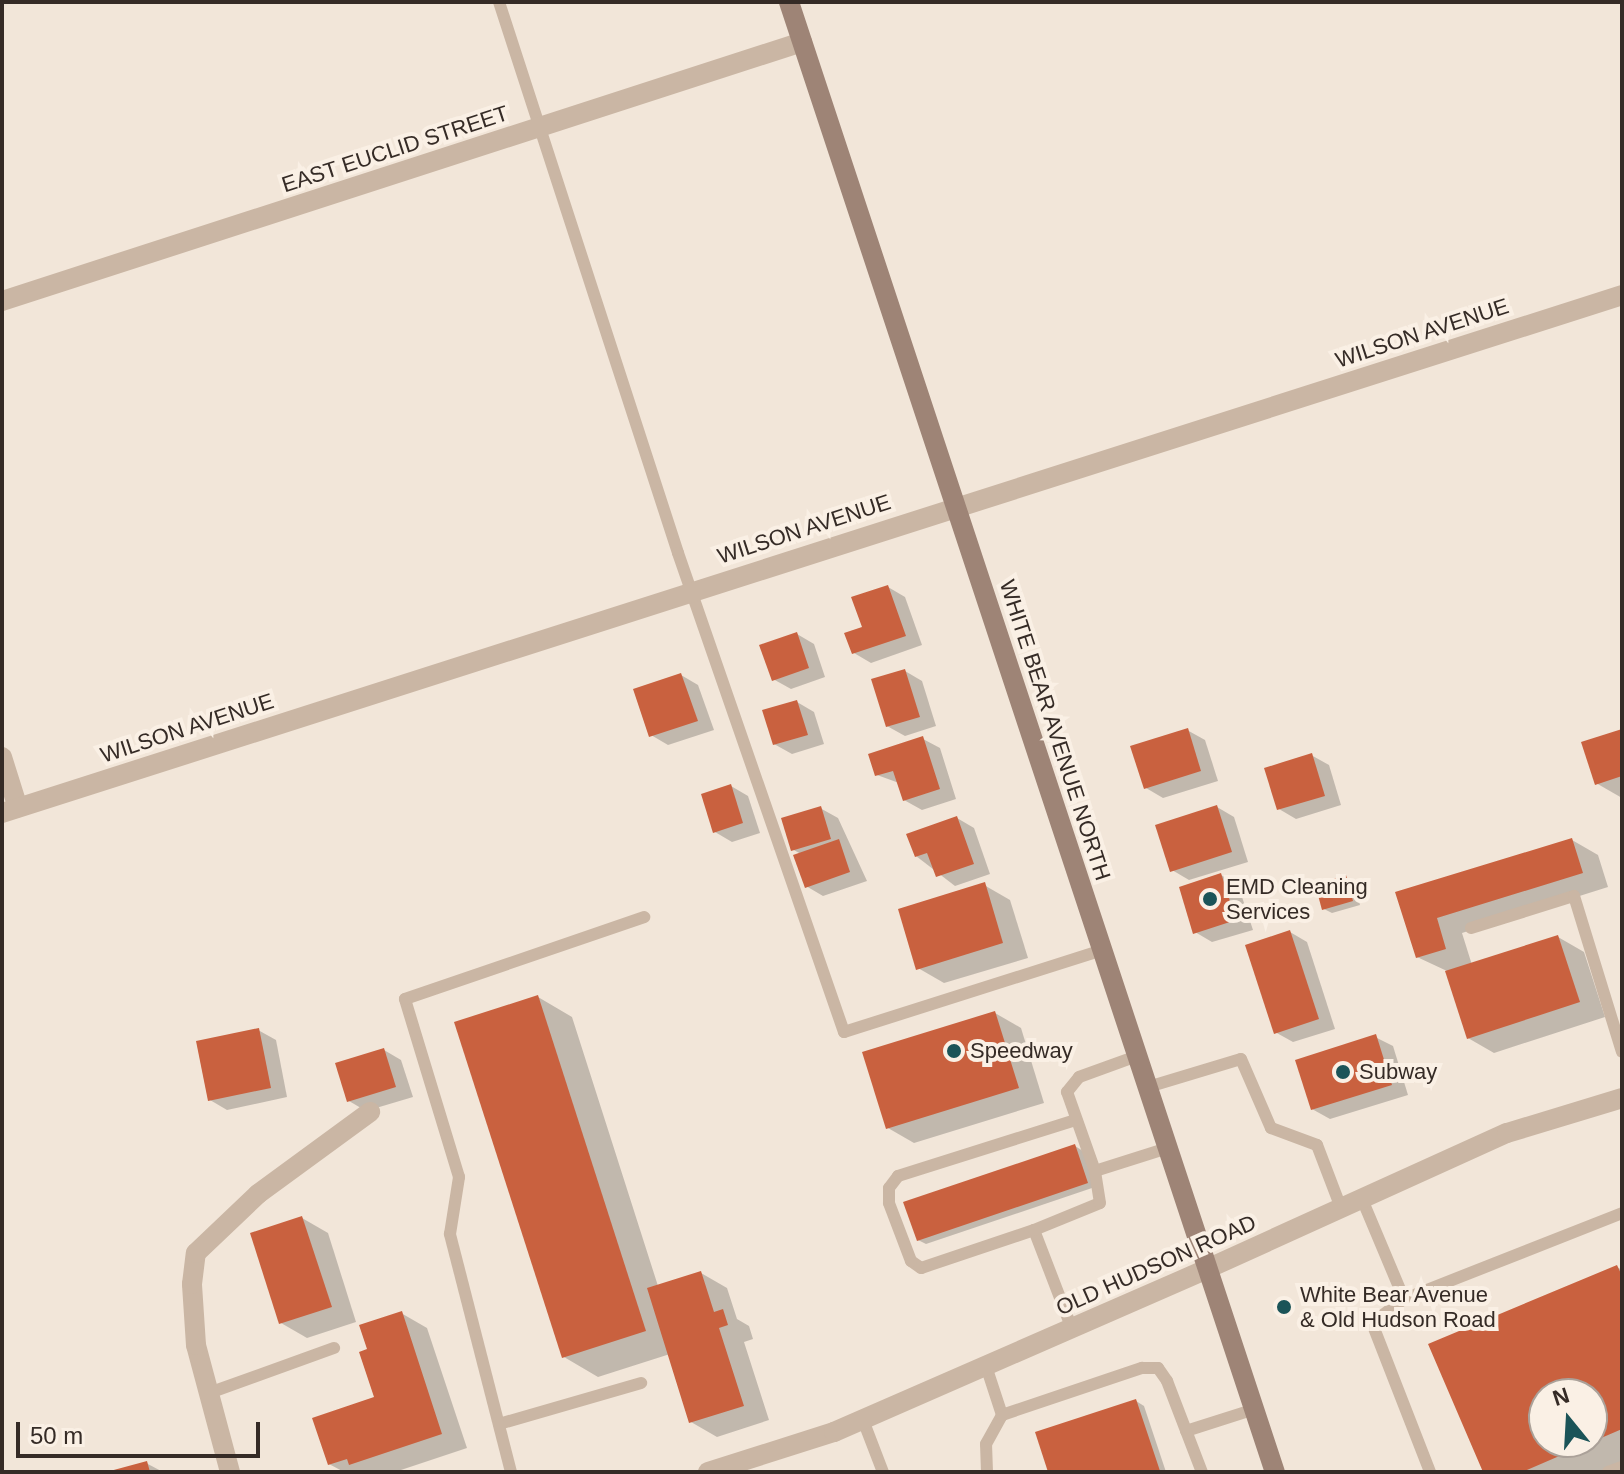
<!DOCTYPE html>
<html>
<head>
<meta charset="utf-8">
<style>
	body { margin:0 }
	#map { position:relative; width:1624px; height:1474px; overflow:hidden; background:#f2e6d9; font-family:Arial,sans-serif }
	div>[style] { position:absolute }
	[style*='--x'] { left:calc(var(--x)*1px); top:calc(var(--y)*1px); width:calc(var(--w)*1px); rotate:calc(var(--a)*1deg) }
	.shadow>* { inset:0; background:#0003 }
	.building>* { inset:0; background:#c9613f }
	.service>* { height:12px; margin:-6px; padding:0 6px; transform-origin:6px; border-radius:6px; background:#cab6a4 }
	.minor>* { height:20px; margin:-10px; padding:0 10px; transform-origin:10px; border-radius:10px; background:#cab6a4 }
	.tertiary>* { height:20px; margin:-10px; padding:0 10px; transform-origin:10px; border-radius:10px; background:#cab6a4 }
	.secondary>* { height:20px; margin:-10px; padding:0 10px; transform-origin:10px; border-radius:10px; background:#9e8476 }
	.dots>* { width:22px; height:22px; translate:-50% -50%; box-sizing:border-box; border:4px solid #faf0e5; border-radius:50% }
	span { translate:-50% -50%; white-space:nowrap; text-align:center; line-height:1.15; -webkit-text-stroke:8px #faf0e5; paint-order:stroke }
	.street-label { font-size:22px; color:#352b26 }
	.poi-label { font-size:22px; color:#352b26 }
	.left { translate:0 -50%; text-align:left }
	.frame { position:absolute; inset:0; border:4px solid #352b26; pointer-events:none }
	.north { position:absolute; left:1528px; top:1378px; width:80px; height:80px; box-sizing:border-box; background:#faf0e5; border:2px solid #aba199; border-radius:50%; rotate:342deg; font-size:22px; font-weight:700; line-height:32px; text-align:center; color:#352b26 }
	.north::after { content:''; display:block; margin:auto; width:28px; height:36px; background:#1b5458; clip-path:polygon(50% 0,100% 100%,50% 72%,0 100%) }
	.scale { position:absolute; left:16px; top:1422px; width:244px; height:36px; box-sizing:border-box; border:4px solid #352b26; border-top:0; padding-left:10px; font-size:24px; line-height:28px; white-space:nowrap; color:#352b26; -webkit-text-stroke:6px #faf0e5; paint-order:stroke }
</style>
</head>
<body>
<div id="map">
	<div class="shadow">
		<i style="clip-path:polygon(888px 587px,905px 597px,922px 645px,871px 663px,854px 653px)"></i>
		<i style="clip-path:polygon(797px 634px,814px 644px,825px 677px,791px 689px,773px 679px)"></i>
		<i style="clip-path:polygon(905px 671px,922px 681px,936px 726px,905px 736px,887px 726px)"></i>
		<i style="clip-path:polygon(681px 675px,698px 685px,714px 730px,668px 745px,651px 735px)"></i>
		<i style="clip-path:polygon(797px 702px,814px 712px,824px 744px,792px 754px,774px 744px)"></i>
		<i style="clip-path:polygon(1187px 730px,1205px 740px,1218px 781px,1163px 798px,1146px 788px)"></i>
		<i style="clip-path:polygon(1622px 731px,1622px 798px,1596px 783px)"></i>
		<i style="clip-path:polygon(923px 739px,940px 748px,956px 799px,922px 810px,904px 800px,899px 783px,877px 775px)"></i>
		<i style="clip-path:polygon(1311px 755px,1329px 765px,1341px 805px,1296px 819px,1279px 809px)"></i>
		<i style="clip-path:polygon(731px 786px,748px 796px,760px 833px,732px 842px,715px 832px)"></i>
		<i style="clip-path:polygon(1217px 807px,1234px 817px,1248px 862px,1189px 880px,1172px 870px)"></i>
		<i style="clip-path:polygon(820px 808px,838px 818px,867px 881px,823px 896px,806px 886px,801px 854px,792px 849px)"></i>
		<i style="clip-path:polygon(957px 818px,974px 828px,990px 874px,955px 886px,916px 856px)"></i>
		<i style="clip-path:polygon(1572px 840px,1598px 855px,1608px 887px,1462px 933px,1472px 965px,1558px 937px,1584px 952px,1605px 1017px,1494px 1053px,1468px 1038px,1447px 971px,1417px 957px,1398px 893px)"></i>
		<i style="clip-path:polygon(1221px 875px,1238px 885px,1253px 930px,1212px 942px,1195px 932px)"></i>
		<i style="clip-path:polygon(1345px 877px,1353px 881px,1360px 905px,1332px 913px,1324px 909px)"></i>
		<i style="clip-path:polygon(984px 885px,1010px 900px,1028px 958px,944px 983px,918px 968px)"></i>
		<i style="clip-path:polygon(1290px 932px,1307px 942px,1335px 1029px,1293px 1042px,1275px 1032px)"></i>
		<i style="clip-path:polygon(538px 997px,572px 1017px,658px 1286px,701px 1273px,727px 1288px,737px 1319px,749px 1326px,753px 1339px,744px 1342px,769px 1420px,717px 1437px,691px 1422px,670px 1354px,598px 1377px,564px 1357px)"></i>
		<i style="clip-path:polygon(995px 1013px,1021px 1028px,1044px 1103px,914px 1143px,888px 1128px)"></i>
		<i style="clip-path:polygon(258px 1030px,276px 1040px,287px 1097px,227px 1110px,210px 1100px)"></i>
		<i style="clip-path:polygon(1375px 1037px,1393px 1046px,1408px 1095px,1330px 1119px,1312px 1109px)"></i>
		<i style="clip-path:polygon(384px 1050px,401px 1060px,413px 1097px,366px 1111px,349px 1101px)"></i>
		<i style="clip-path:polygon(1075px 1146px,1083px 1151px,1095px 1187px,926px 1244px,918px 1240px)"></i>
		<i style="clip-path:polygon(302px 1218px,328px 1233px,356px 1322px,307px 1338px,281px 1323px)"></i>
		<i style="clip-path:polygon(evenodd,1617px 1267px,1622px 1270px,1622px 1463px,1601px 1472px,1485px 1472px,1617px 1267px,1544px 1394px,1592px 1394px,1592px 1442px,1544px 1442px,1544px 1394px)"></i>
		<i style="clip-path:polygon(401px 1313px,427px 1328px,467px 1448px,395px 1472px,344px 1472px,329px 1464px,377px 1399px,370px 1350px)"></i>
		<i style="clip-path:polygon(1136px 1401px,1144px 1406px,1166px 1472px,1051px 1472px,1038px 1433px)"></i>
		<i style="clip-path:polygon(146px 1463px,163px 1472px,115px 1472px)"></i>
	</div>
	<div class="building">
		<i style="clip-path:polygon(888px 585px,906px 636px,852px 654px,844px 633px,862px 627px,851px 597px)"></i>
		<i style="clip-path:polygon(797px 632px,809px 668px,772px 681px,759px 645px)"></i>
		<i style="clip-path:polygon(905px 669px,920px 717px,886px 727px,871px 679px)"></i>
		<i style="clip-path:polygon(681px 673px,698px 721px,649px 737px,633px 689px)"></i>
		<i style="clip-path:polygon(797px 700px,808px 735px,773px 745px,762px 710px)"></i>
		<i style="clip-path:polygon(1188px 728px,1201px 771px,1144px 789px,1130px 746px)"></i>
		<i style="clip-path:polygon(1622px 729px,1622px 776px,1595px 785px,1581px 742px)"></i>
		<i style="clip-path:polygon(923px 736px,940px 789px,903px 801px,893px 771px,875px 776px,868px 754px)"></i>
		<i style="clip-path:polygon(1312px 753px,1325px 796px,1277px 810px,1264px 768px)"></i>
		<i style="clip-path:polygon(731px 784px,743px 823px,713px 833px,701px 794px)"></i>
		<i style="clip-path:polygon(1217px 805px,1232px 852px,1170px 872px,1155px 825px)"></i>
		<i style="clip-path:polygon(821px 806px,831px 839px,791px 851px,781px 818px)"></i>
		<i style="clip-path:polygon(957px 816px,974px 864px,936px 877px,927px 853px,915px 857px,906px 834px)"></i>
		<i style="clip-path:polygon(1572px 838px,1583px 873px,1437px 918px,1446px 949px,1416px 958px,1395px 892px)"></i>
		<i style="clip-path:polygon(839px 839px,850px 872px,805px 888px,793px 855px)"></i>
		<i style="clip-path:polygon(1221px 873px,1236px 920px,1193px 934px,1179px 887px)"></i>
		<i style="clip-path:polygon(1346px 875px,1353px 901px,1322px 910px,1315px 884px)"></i>
		<i style="clip-path:polygon(985px 882px,1003px 943px,916px 970px,898px 909px)"></i>
		<i style="clip-path:polygon(1290px 930px,1319px 1019px,1274px 1034px,1245px 945px)"></i>
		<i style="clip-path:polygon(1558px 935px,1580px 1002px,1467px 1039px,1445px 971px)"></i>
		<i style="clip-path:polygon(538px 995px,646px 1331px,562px 1358px,454px 1022px)"></i>
		<i style="clip-path:polygon(995px 1011px,1019px 1088px,886px 1129px,862px 1052px)"></i>
		<i style="clip-path:polygon(259px 1028px,271px 1088px,208px 1101px,196px 1041px)"></i>
		<i style="clip-path:polygon(1376px 1034px,1392px 1085px,1311px 1110px,1295px 1060px)"></i>
		<i style="clip-path:polygon(384px 1048px,396px 1087px,347px 1102px,335px 1063px)"></i>
		<i style="clip-path:polygon(1075px 1144px,1088px 1183px,917px 1241px,903px 1202px)"></i>
		<i style="clip-path:polygon(302px 1216px,332px 1307px,279px 1324px,250px 1233px)"></i>
		<i style="clip-path:polygon(evenodd,1617px 1265px,1622px 1276px,1622px 1429px,1522px 1472px,1483px 1472px,1428px 1344px,1617px 1265px,1544px 1394px,1592px 1394px,1592px 1442px,1544px 1442px,1544px 1394px)"></i>
		<i style="clip-path:polygon(701px 1271px,714px 1312px,723px 1309px,728px 1325px,719px 1328px,744px 1406px,689px 1423px,647px 1288px)"></i>
		<i style="clip-path:polygon(402px 1311px,442px 1434px,349px 1465px,347px 1459px,328px 1465px,312px 1418px,374px 1397px,359px 1352px,367px 1349px,359px 1325px)"></i>
		<i style="clip-path:polygon(1136px 1399px,1160px 1471px,1048px 1472px,1035px 1432px)"></i>
		<i style="clip-path:polygon(147px 1461px,150px 1472px,110px 1472px,110px 1471px)"></i>
	</div>
	<div class="service">
		<i style="--x:499;--y:2;--w:579;--a:72"></i>
		<i style="--x:678;--y:553;--w:507;--a:70.89"></i>
		<i style="--x:844;--y:1032;--w:272;--a:-17.6"></i>
		<i style="--x:1471;--y:928;--w:108;--a:-17.3"></i>
		<i style="--x:1574;--y:896;--w:163;--a:72.9"></i>
		<i style="--x:1148;--y:1087;--w:97;--a:-16.8"></i>
		<i style="--x:1241;--y:1059;--w:75;--a:66.5"></i>
		<i style="--x:1271;--y:1128;--w:49;--a:20.3"></i>
		<i style="--x:1317;--y:1145;--w:67;--a:69.1"></i>
		<i style="--x:1095;--y:1171;--w:77;--a:-17.5"></i>
		<i style="--x:1362;--y:1199;--w:108;--a:67.2"></i>
		<i style="--x:1404;--y:1299;--w:234;--a:-21.5"></i>
		<i style="--x:1034;--y:1230;--w:119;--a:161.4"></i>
		<i style="--x:921;--y:1268;--w:12;--a:-145"></i>
		<i style="--x:911;--y:1261;--w:62;--a:-110.8"></i>
		<i style="--x:889;--y:1203;--w:15;--a:-90"></i>
		<i style="--x:889;--y:1188;--w:15;--a:-53"></i>
		<i style="--x:898;--y:1176;--w:187;--a:-17.5"></i>
		<i style="--x:1404;--y:1299;--w:40;--a:143"></i>
		<i style="--x:1372;--y:1323;--w:160;--a:68.7"></i>
		<i style="--x:1072;--y:1329;--w:106;--a:-111"></i>
		<i style="--x:1034;--y:1230;--w:71;--a:-22.2"></i>
		<i style="--x:1100;--y:1203;--w:32;--a:-99"></i>
		<i style="--x:1095;--y:1171;--w:84;--a:-109.5"></i>
		<i style="--x:1067;--y:1092;--w:19;--a:-51"></i>
		<i style="--x:1079;--y:1077;--w:62;--a:-19.9"></i>
		<i style="--x:986;--y:1366;--w:52;--a:71.9"></i>
		<i style="--x:209;--y:1393;--w:133;--a:-19.8"></i>
		<i style="--x:863;--y:1420;--w:56;--a:69"></i>
		<i style="--x:499;--y:1424;--w:148;--a:-16.1"></i>
		<i style="--x:1186;--y:1431;--w:72;--a:-17.7"></i>
		<i style="--x:511;--y:1472;--w:246;--a:-104.4"></i>
		<i style="--x:450;--y:1234;--w:58;--a:-81"></i>
		<i style="--x:459;--y:1177;--w:186;--a:-106.9"></i>
		<i style="--x:405;--y:999;--w:253;--a:-18.9"></i>
		<i style="--x:987;--y:1472;--w:28;--a:-92"></i>
		<i style="--x:986;--y:1444;--w:33;--a:-61"></i>
		<i style="--x:1002;--y:1415;--w:148;--a:-18.6"></i>
		<i style="--x:1142;--y:1368;--w:16;--a:0"></i>
		<i style="--x:1158;--y:1368;--w:16;--a:55"></i>
		<i style="--x:1167;--y:1381;--w:97;--a:69"></i>
		<i style="--x:1608;--y:1472;--w:15;--a:-20"></i>
	</div>
	<div class="minor">
		<i style="--x:2;--y:301;--w:841;--a:-17.94"></i>
		<i style="--x:2;--y:757;--w:53;--a:72.6"></i>
		<i style="--x:2;--y:813;--w:1701;--a:-17.73"></i>
		<i style="--x:230;--y:1472;--w:131;--a:-105"></i>
		<i style="--x:196;--y:1345;--w:61;--a:-93.8"></i>
		<i style="--x:192;--y:1284;--w:31;--a:-83"></i>
		<i style="--x:196;--y:1253;--w:86;--a:-43.6"></i>
		<i style="--x:258;--y:1194;--w:139;--a:-36.2"></i>
		<i style="--x:708;--y:1472;--w:132;--a:-17.6"></i>
		<i style="--x:834;--y:1432;--w:409;--a:-23.6"></i>
	</div>
	<div class="tertiary">
		<i style="--x:1209;--y:1268;--w:327;--a:-24.4"></i>
		<i style="--x:1507;--y:1133;--w:120;--a:-16.9"></i>
	</div>
	<div class="secondary">
		<i style="--x:789;--y:2;--w:1548;--a:71.71"></i>
	</div>
	<div class="dots">
		<i style="left:1210px;top:899px;background:#1b5458"></i>
		<i style="left:954px;top:1051px;background:#1b5458"></i>
		<i style="left:1343px;top:1072px;background:#1b5458"></i>
		<i style="left:1284px;top:1307px;background:#1b5458"></i>
	</div>
	<div class="street-label">
		<span style="left:395px;top:149px;rotate:-18deg">EAST EUCLID STREET</span>
		<span style="left:1422px;top:333px;rotate:-18deg">WILSON AVENUE</span>
		<span style="left:804px;top:529px;rotate:-18deg">WILSON AVENUE</span>
		<span style="left:187px;top:728px;rotate:-18deg">WILSON AVENUE</span>
		<span style="left:1055px;top:730px;rotate:72deg">WHITE BEAR AVENUE NORTH</span>
		<span style="left:1156px;top:1265px;rotate:-24deg">OLD HUDSON ROAD</span>
	</div>
	<div class="poi-label">
		<span class="left" style="left:1226px;top:899px">EMD Cleaning<br>Services</span>
		<span class="left" style="left:970px;top:1051px">Speedway</span>
		<span class="left" style="left:1359px;top:1072px">Subway</span>
		<span class="left" style="left:1300px;top:1307px">White Bear Avenue<br>&amp; Old Hudson Road</span>
	</div>
	<div class="frame"></div>
	<div class="north">N</div>
	<div class="scale">50 m</div>
</div>
</body>
</html>
